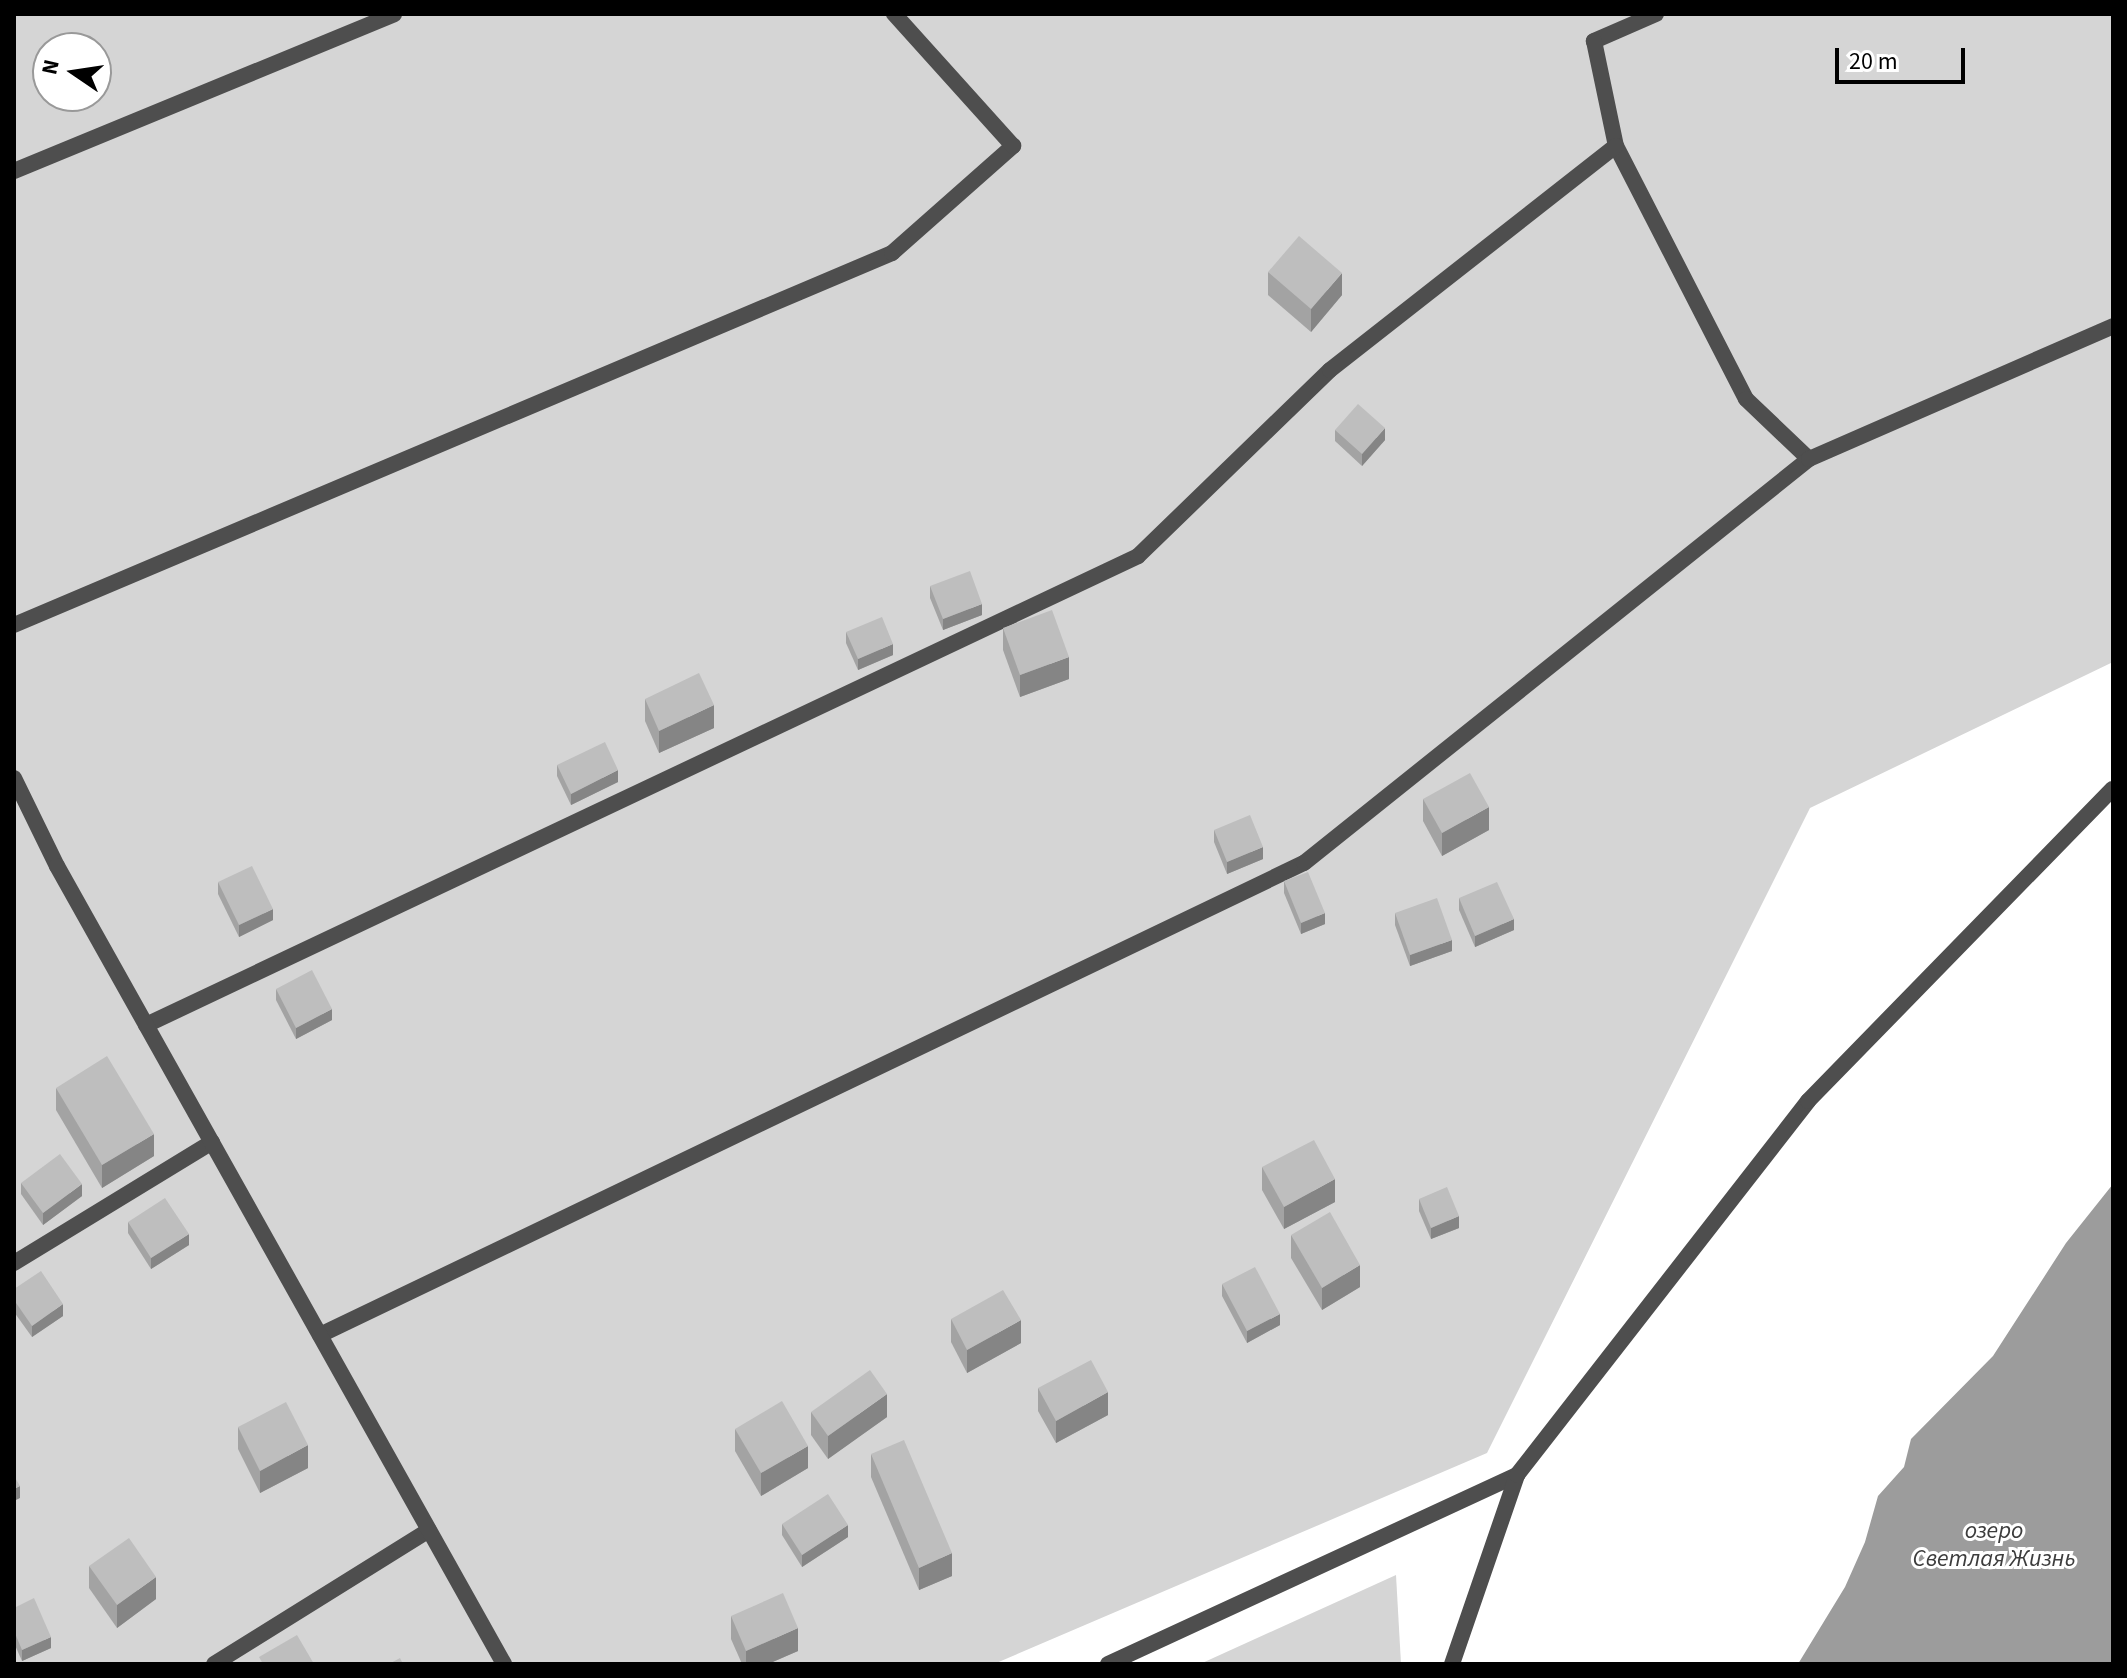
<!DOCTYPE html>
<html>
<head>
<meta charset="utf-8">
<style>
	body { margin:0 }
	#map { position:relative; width:2127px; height:1678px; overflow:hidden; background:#fff; font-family:"Source Sans 3",sans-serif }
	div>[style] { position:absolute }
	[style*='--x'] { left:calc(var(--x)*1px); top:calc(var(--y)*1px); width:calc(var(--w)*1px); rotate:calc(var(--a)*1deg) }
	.green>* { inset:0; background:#d5d5d5 }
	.water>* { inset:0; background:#9c9c9c }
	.lane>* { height:16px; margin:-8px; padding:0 8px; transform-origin:8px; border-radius:8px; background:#4e4e4e }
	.street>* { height:16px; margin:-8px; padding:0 8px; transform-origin:8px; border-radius:8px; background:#4e4e4e }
	.wall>* { inset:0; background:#a3a3a3 }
	.shaded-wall>* { inset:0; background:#858585 }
	.building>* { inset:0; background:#bebebe }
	span { translate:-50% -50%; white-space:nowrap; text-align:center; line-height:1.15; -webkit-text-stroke:6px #fff; paint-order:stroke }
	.water-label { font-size:24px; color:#3d3d3d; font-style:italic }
	.frame { position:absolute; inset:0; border:16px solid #000; pointer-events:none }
	.north { position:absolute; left:32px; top:32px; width:80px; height:80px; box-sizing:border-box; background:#fff; border:2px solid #999; border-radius:50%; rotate:283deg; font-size:22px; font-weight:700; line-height:32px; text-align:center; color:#000 }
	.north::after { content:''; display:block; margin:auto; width:28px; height:36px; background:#000; clip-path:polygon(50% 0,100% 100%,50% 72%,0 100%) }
	.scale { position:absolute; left:1835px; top:48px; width:130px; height:36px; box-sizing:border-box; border:4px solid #000; border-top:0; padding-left:10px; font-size:24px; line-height:28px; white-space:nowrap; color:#000; -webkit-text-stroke:6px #fff; paint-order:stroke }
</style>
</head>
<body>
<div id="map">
	<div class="green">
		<i style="clip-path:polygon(evenodd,14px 14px,2113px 14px,2113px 662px,1810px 808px,1487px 1453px,994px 1664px,14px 1664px,14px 14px,48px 48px,96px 48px,96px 96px,48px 96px,48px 48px)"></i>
		<i style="clip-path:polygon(1396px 1575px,1401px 1664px,1200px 1664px)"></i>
	</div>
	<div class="water">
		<i style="clip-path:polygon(2113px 1184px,2113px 1664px,1798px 1664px,1845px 1587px,1865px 1542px,1878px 1496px,1904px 1467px,1911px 1439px,1993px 1356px,2066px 1243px)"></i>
	</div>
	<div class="lane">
		<i style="--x:1656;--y:14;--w:68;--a:156.5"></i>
		<i style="--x:1594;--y:41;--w:107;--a:78.2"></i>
		<i style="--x:1616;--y:146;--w:284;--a:62.8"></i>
		<i style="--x:1746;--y:399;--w:87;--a:43.6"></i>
		<i style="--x:14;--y:171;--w:411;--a:-22.4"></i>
		<i style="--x:14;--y:625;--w:954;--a:-22.96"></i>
		<i style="--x:892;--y:253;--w:162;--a:-41.5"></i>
		<i style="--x:1013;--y:146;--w:178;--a:-132"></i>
		<i style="--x:146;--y:1025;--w:1097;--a:-25.3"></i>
		<i style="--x:1138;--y:556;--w:267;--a:-44.1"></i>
		<i style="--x:1330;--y:370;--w:363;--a:-38.1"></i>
		<i style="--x:14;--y:1263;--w:232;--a:-31.4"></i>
		<i style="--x:320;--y:1335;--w:1091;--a:-25.63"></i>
		<i style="--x:1304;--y:863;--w:647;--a:-38.66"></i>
		<i style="--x:1809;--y:459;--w:332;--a:-23.6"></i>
		<i style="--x:214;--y:1664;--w:253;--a:-31.9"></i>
	</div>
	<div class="street">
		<i style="--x:14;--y:778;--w:98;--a:64"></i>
		<i style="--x:57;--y:866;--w:915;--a:60.74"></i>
		<i style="--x:1108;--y:1664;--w:451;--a:-24.8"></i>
		<i style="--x:1452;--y:1664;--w:200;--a:-71"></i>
		<i style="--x:1517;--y:1475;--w:474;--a:-52.1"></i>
		<i style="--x:1808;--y:1101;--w:436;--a:-45.7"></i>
	</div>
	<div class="wall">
		<i style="clip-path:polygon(1268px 272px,1342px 295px,1311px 332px,1268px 295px)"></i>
		<i style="clip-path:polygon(1335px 430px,1385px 440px,1362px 466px,1335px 441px)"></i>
		<i style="clip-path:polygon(930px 586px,982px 615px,943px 630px,930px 598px)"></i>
		<i style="clip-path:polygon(1003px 628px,1069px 679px,1020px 697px,1003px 650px)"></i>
		<i style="clip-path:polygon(846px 632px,893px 655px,858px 670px,846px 643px)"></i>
		<i style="clip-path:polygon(645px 699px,714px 728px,659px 753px,645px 721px)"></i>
		<i style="clip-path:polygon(557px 765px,618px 782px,571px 805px,557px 776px)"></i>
		<i style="clip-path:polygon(1423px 799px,1489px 830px,1442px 856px,1423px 821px)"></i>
		<i style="clip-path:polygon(1214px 830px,1263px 859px,1227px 874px,1214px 842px)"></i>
		<i style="clip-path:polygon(1284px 881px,1325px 924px,1301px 934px,1284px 893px)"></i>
		<i style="clip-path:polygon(218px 882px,273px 920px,239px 937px,218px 894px)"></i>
		<i style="clip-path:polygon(1459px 898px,1514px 930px,1475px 947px,1459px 910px)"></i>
		<i style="clip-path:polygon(1395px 913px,1452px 951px,1410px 966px,1395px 925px)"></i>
		<i style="clip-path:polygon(276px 989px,332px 1020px,296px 1039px,276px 1000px)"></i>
		<i style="clip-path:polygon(56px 1088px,154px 1156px,102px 1188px,56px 1110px)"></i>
		<i style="clip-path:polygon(1262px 1167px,1335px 1202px,1284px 1229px,1262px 1190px)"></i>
		<i style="clip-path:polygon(21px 1183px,82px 1196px,43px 1225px,21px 1194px)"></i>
		<i style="clip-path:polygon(1419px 1199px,1459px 1228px,1431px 1239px,1419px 1211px)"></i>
		<i style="clip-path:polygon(128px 1222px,189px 1245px,151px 1269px,128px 1233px)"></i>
		<i style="clip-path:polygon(1291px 1235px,1360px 1287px,1322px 1310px,1291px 1258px)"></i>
		<i style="clip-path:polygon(1222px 1284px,1280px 1325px,1247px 1343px,1222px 1296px)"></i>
		<i style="clip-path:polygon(14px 1289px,63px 1316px,32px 1337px,14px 1312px)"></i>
		<i style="clip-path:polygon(951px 1319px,1021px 1343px,967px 1373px,951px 1342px)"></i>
		<i style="clip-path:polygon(1038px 1388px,1108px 1415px,1056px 1443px,1038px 1411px)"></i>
		<i style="clip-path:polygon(811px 1412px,887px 1417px,828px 1459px,811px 1435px)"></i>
		<i style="clip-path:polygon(238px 1427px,308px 1468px,260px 1493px,238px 1449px)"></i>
		<i style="clip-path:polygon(735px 1429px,808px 1468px,761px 1496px,735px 1451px)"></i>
		<i style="clip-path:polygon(871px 1454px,952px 1576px,919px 1590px,871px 1477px)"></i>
		<i style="clip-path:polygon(782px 1524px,848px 1537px,802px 1567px,782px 1535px)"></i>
		<i style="clip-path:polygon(89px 1566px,156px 1599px,117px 1628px,89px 1588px)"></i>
		<i style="clip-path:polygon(14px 1608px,51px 1648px,22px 1661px,14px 1643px)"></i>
		<i style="clip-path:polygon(731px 1616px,798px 1651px,768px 1664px,742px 1664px,731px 1639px)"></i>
	</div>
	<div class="shaded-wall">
		<i style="clip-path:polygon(1342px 273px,1342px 295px,1311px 332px,1311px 309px)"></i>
		<i style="clip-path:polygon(1385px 428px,1385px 440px,1362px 466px,1362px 454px)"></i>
		<i style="clip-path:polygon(982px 604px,982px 615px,943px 630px,943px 619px)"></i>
		<i style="clip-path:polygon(893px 644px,893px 655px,858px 670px,858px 659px)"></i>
		<i style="clip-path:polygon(1069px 657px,1069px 679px,1020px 697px,1020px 675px)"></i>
		<i style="clip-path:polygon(714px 705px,714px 728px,659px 753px,659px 731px)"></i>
		<i style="clip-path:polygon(618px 770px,618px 782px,571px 805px,571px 794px)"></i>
		<i style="clip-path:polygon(1489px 807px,1489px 830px,1442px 856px,1442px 833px)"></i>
		<i style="clip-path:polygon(1263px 847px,1263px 859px,1227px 874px,1227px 862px)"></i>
		<i style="clip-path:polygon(273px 909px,273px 920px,239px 937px,239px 925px)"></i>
		<i style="clip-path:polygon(1325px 913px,1325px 924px,1301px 934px,1301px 923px)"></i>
		<i style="clip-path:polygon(1514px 919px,1514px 930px,1475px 947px,1475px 936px)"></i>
		<i style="clip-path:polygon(1452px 940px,1452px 951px,1410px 966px,1410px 955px)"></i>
		<i style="clip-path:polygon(332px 1009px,332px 1020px,296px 1039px,296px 1028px)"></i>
		<i style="clip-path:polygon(154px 1134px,154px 1156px,102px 1188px,102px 1165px)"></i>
		<i style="clip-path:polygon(1335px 1179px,1335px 1202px,1284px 1229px,1284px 1207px)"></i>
		<i style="clip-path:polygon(82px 1184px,82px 1196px,43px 1225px,43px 1213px)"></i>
		<i style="clip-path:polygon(1459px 1216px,1459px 1228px,1431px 1239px,1431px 1228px)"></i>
		<i style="clip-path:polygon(189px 1234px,189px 1245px,151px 1269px,151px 1258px)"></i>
		<i style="clip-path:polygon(1360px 1265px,1360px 1287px,1322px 1310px,1322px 1288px)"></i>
		<i style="clip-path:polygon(63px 1304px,63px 1316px,32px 1337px,32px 1326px)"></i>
		<i style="clip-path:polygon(1280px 1314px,1280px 1325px,1247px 1343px,1247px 1331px)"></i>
		<i style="clip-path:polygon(1021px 1320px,1021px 1343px,967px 1373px,967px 1350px)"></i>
		<i style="clip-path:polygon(1108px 1392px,1108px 1415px,1056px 1443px,1056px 1421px)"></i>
		<i style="clip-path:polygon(887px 1394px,887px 1417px,828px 1459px,828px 1436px)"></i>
		<i style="clip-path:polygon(308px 1445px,308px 1468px,260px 1493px,260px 1471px)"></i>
		<i style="clip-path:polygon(808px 1446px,808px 1468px,761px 1496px,761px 1473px)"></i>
		<i style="clip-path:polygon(20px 1486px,20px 1498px,14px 1501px,14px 1489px)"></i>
		<i style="clip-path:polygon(848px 1525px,848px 1537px,802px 1567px,802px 1555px)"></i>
		<i style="clip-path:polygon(952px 1553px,952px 1576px,919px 1590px,919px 1568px)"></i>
		<i style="clip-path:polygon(156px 1577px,156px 1599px,117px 1628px,117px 1605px)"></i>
		<i style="clip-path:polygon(798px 1628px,798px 1651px,768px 1664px,746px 1664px,746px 1651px)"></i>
		<i style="clip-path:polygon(51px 1637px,51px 1648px,22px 1661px,22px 1650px)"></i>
	</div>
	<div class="building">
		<i style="clip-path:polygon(1299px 236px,1342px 273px,1311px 309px,1268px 272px)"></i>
		<i style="clip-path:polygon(1358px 404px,1385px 428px,1362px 454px,1335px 430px)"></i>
		<i style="clip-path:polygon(970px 571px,982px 604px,943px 619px,930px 586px)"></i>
		<i style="clip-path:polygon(1052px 610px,1069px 657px,1020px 675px,1003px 628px)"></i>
		<i style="clip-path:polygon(882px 617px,893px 644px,858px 659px,846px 632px)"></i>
		<i style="clip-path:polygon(699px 673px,714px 705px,659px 731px,645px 699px)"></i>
		<i style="clip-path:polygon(605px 742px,618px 770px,571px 794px,557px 765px)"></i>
		<i style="clip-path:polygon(1470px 773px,1489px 807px,1442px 833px,1423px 799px)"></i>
		<i style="clip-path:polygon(1250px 815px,1263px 847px,1227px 862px,1214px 830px)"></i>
		<i style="clip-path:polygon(252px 866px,273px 909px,239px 925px,218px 882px)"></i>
		<i style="clip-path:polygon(1308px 872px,1325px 913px,1301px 923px,1284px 881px)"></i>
		<i style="clip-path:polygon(1497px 882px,1514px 919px,1475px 936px,1459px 898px)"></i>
		<i style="clip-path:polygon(1437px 898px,1452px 940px,1410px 955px,1395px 913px)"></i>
		<i style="clip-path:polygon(312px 970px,332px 1009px,296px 1028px,276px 989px)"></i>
		<i style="clip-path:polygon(107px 1056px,154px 1134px,102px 1165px,56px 1088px)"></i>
		<i style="clip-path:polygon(1314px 1140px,1335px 1179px,1284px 1207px,1262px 1167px)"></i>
		<i style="clip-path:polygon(60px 1154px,82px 1184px,43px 1213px,21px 1183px)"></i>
		<i style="clip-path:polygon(1447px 1187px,1459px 1216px,1431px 1228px,1419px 1199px)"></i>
		<i style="clip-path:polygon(165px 1198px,189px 1234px,151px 1258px,128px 1222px)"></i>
		<i style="clip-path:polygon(1330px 1212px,1360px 1265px,1322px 1288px,1291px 1235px)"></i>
		<i style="clip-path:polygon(1255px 1267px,1280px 1314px,1247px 1331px,1222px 1284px)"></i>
		<i style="clip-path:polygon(41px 1271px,63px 1304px,32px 1326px,14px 1300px,14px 1289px)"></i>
		<i style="clip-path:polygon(1003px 1290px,1021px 1320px,967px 1350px,951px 1319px)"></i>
		<i style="clip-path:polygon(1091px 1360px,1108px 1392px,1056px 1421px,1038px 1388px)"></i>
		<i style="clip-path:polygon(870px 1370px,887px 1394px,828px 1436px,811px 1412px)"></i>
		<i style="clip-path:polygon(782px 1401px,808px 1446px,761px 1473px,735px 1429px)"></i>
		<i style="clip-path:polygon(286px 1402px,308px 1445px,260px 1471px,238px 1427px)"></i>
		<i style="clip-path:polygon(904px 1440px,952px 1553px,919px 1568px,871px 1454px)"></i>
		<i style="clip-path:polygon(14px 1476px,20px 1486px,14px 1489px)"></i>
		<i style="clip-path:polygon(828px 1494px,848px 1525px,802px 1555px,782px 1524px)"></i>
		<i style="clip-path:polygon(129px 1538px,156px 1577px,117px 1605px,89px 1566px)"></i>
		<i style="clip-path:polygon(783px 1593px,798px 1628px,746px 1651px,731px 1616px)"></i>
		<i style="clip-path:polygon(34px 1598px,51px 1637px,22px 1650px,14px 1631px,14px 1608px)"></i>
		<i style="clip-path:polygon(297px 1635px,314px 1664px,263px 1664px,259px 1657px)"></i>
		<i style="clip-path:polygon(400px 1658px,403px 1664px,389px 1664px)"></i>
	</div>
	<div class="water-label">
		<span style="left:1994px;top:1545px">озеро<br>Светлая Жизнь</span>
	</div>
	<div class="frame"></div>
	<div class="north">N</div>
	<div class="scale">20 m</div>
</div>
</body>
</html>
